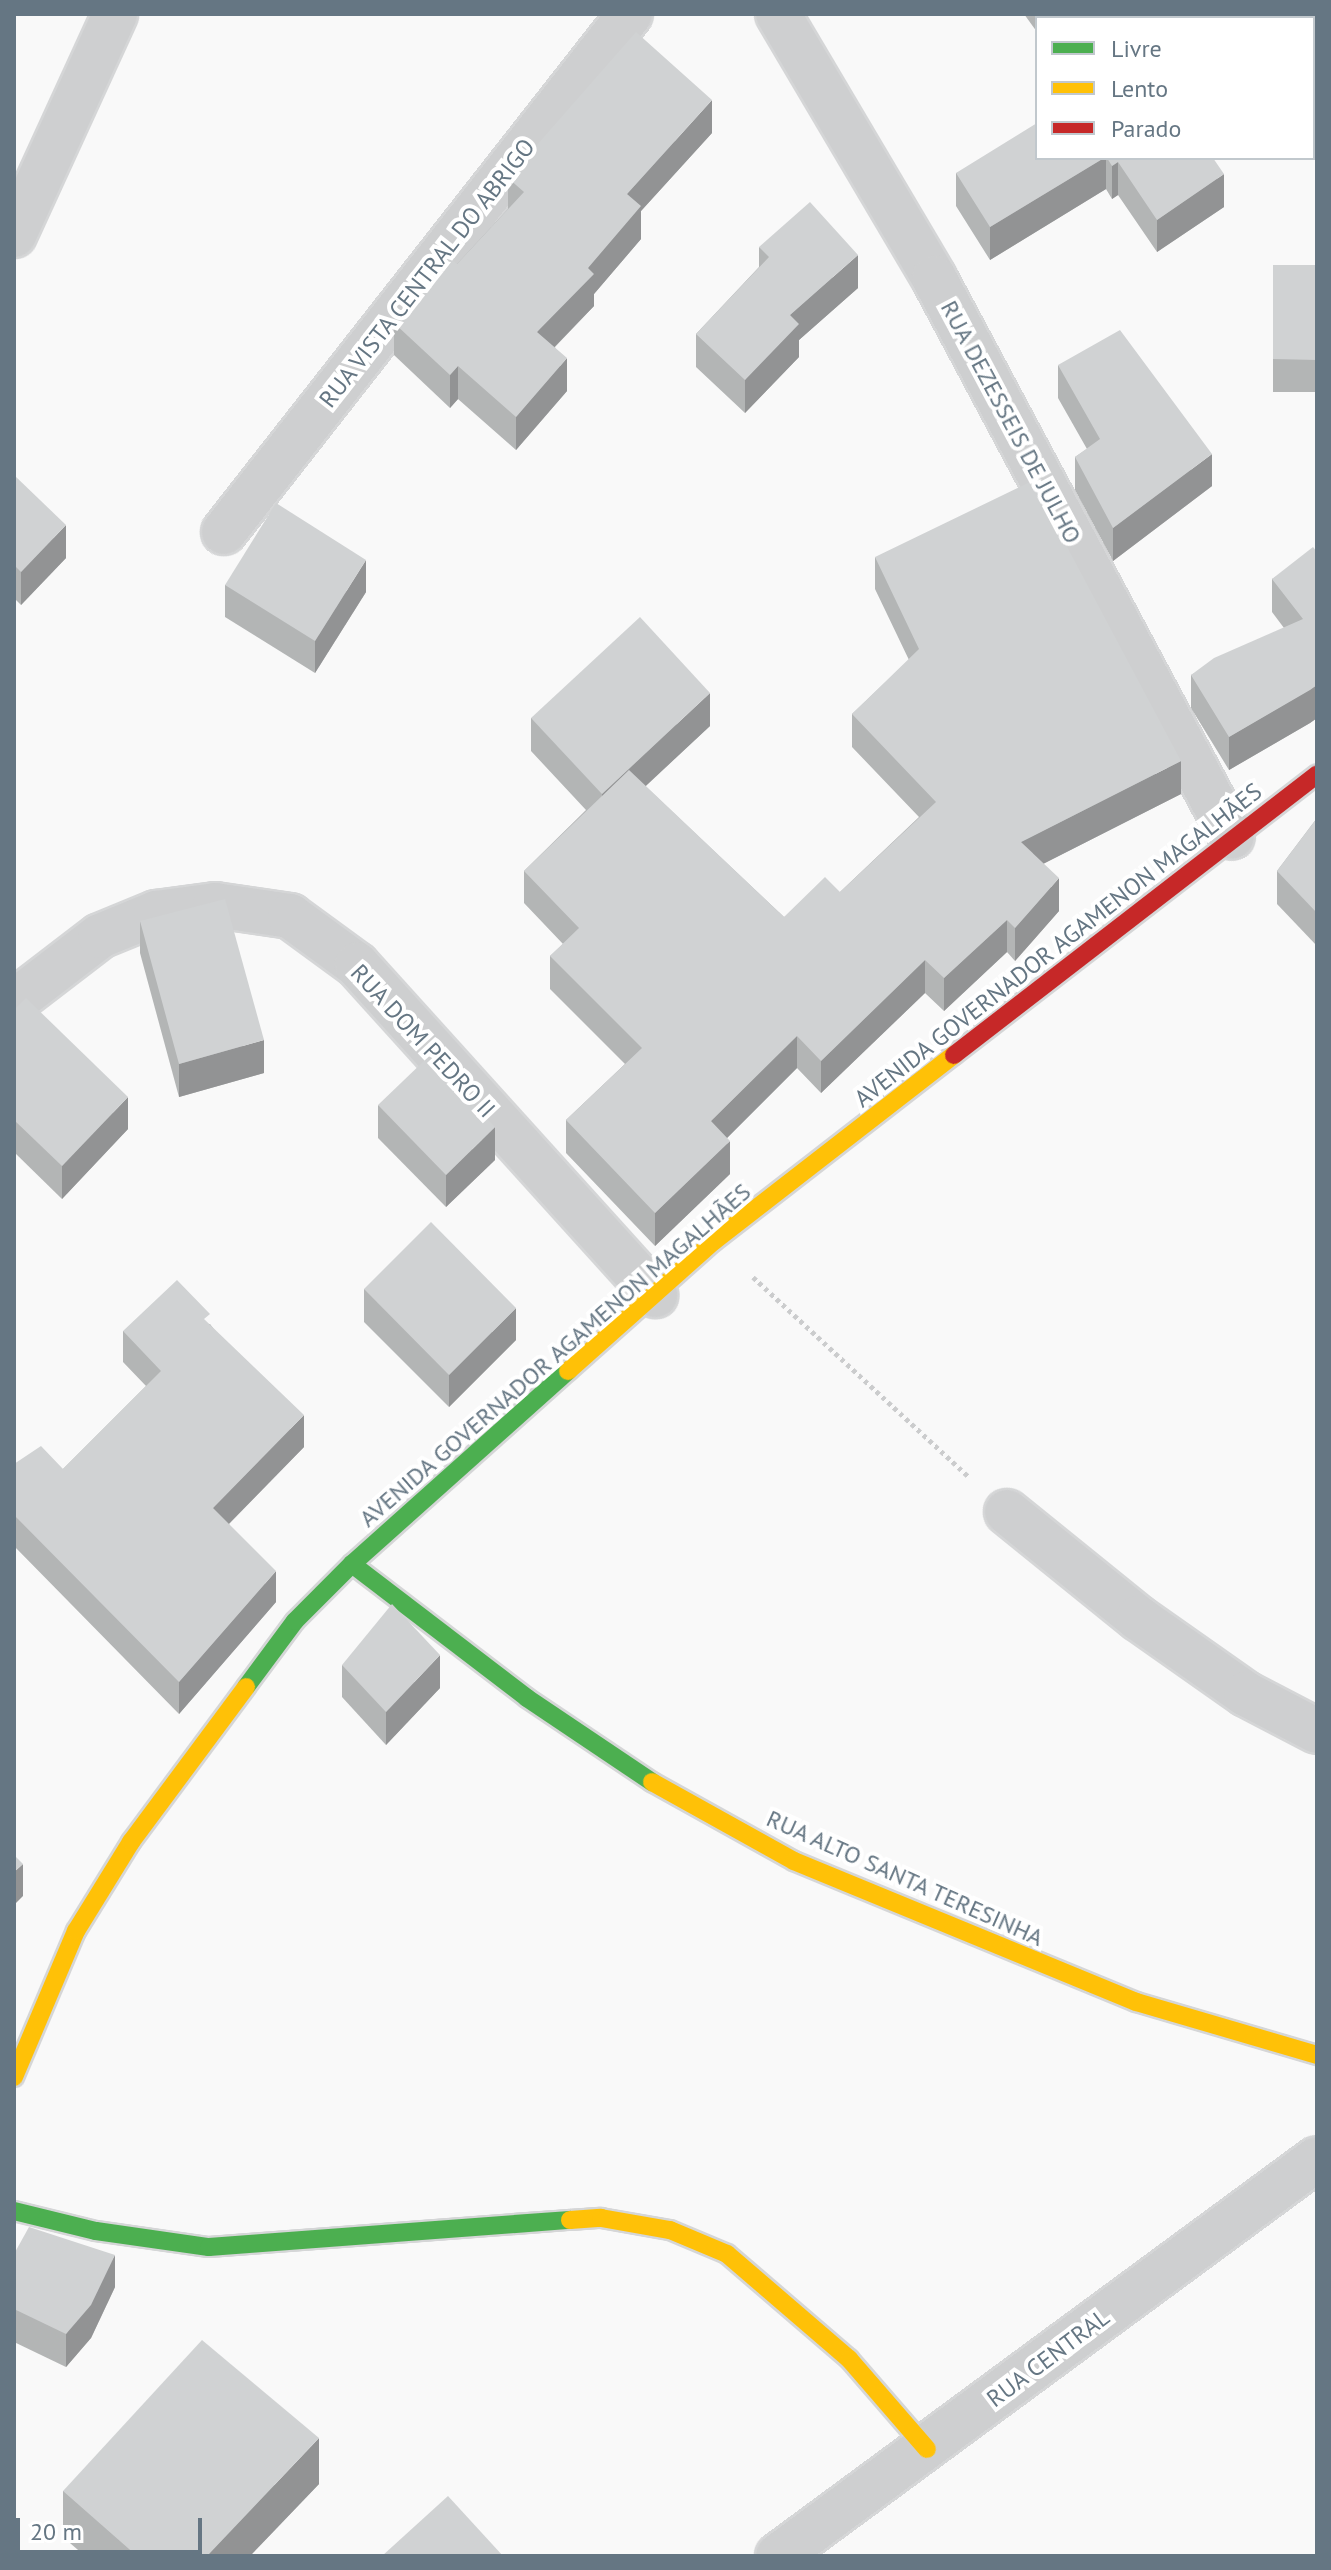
<!DOCTYPE html>
<html>
<head>
<meta charset="utf-8">
<style>
	body { margin:0 }
	#map { position:relative; width:1331px; height:2570px; overflow:hidden; background:#f9f9f9; font-family:"PT Sans",sans-serif }
	div>[style] { position:absolute }
	[style*='--x'] { left:calc(var(--x)*1px); top:calc(var(--y)*1px); width:calc(var(--w)*1px); rotate:calc(var(--a)*1deg) }
	.path>* { height:5px; margin-top:-2.5px; transform-origin:0; background:repeating-linear-gradient(90deg,#cbcccd 0 4px,transparent 0 8px) }
	.roads { filter:drop-shadow(2px 0 #d5d6d7) drop-shadow(-2px 0 #d5d6d7) drop-shadow(0 2px #d5d6d7) drop-shadow(0 -2px #d5d6d7) }
	.street>* { height:44px; margin:-22px; padding:0 22px; transform-origin:22px; border-radius:22px; background:#cecfd0 }
	.fast>* { height:18px; margin:-9px; padding:0 9px; transform-origin:9px; border-radius:9px; background:#4caf50 }
	.slow>* { height:18px; margin:-9px; padding:0 9px; transform-origin:9px; border-radius:9px; background:#ffc107 }
	.jam>* { height:18px; margin:-9px; padding:0 9px; transform-origin:9px; border-radius:9px; background:#c62828 }
	.wall>* { inset:0; background:#b3b5b5 }
	.shaded-wall>* { inset:0; background:#929394 }
	.building>* { inset:0; background:#d0d2d3 }
	span { translate:-50% -50%; white-space:nowrap; text-align:center; line-height:1.15; -webkit-text-stroke:8px #fff; paint-order:stroke }
	.street-label { font-size:24px; color:#657683 }
	.frame { position:absolute; inset:0; border:16px solid #657683; pointer-events:none }
	.legend { position:absolute; left:1035px; top:16px; width:280px; height:144px; box-sizing:border-box; background:#fff; border:2px solid #c1c8cd; margin:0; padding:10px 14px; list-style:none; font-size:24px; color:#657683 }
	.legend li { display:flex; align-items:center; gap:16px; height:40px }
	.legend b { width:40px; border:2px solid #c1c8cd }
	.scale { position:absolute; left:16px; top:2518px; width:186px; height:36px; box-sizing:border-box; border:4px solid #657683; border-top:0; padding-left:10px; font-size:24px; line-height:28px; white-space:nowrap; color:#657683; -webkit-text-stroke:6px #fff; paint-order:stroke }
</style>
</head>
<body>
<div id="map">
	<div class="path">
		<i style="--x:753;--y:1277;--w:294;--a:42.8"></i>
	</div>
	<div class="roads">
		<div class="street">
			<i style="--x:778;--y:14;--w:307;--a:59.4"></i>
			<i style="--x:934;--y:278;--w:633;--a:61.94"></i>
			<i style="--x:14;--y:235;--w:243;--a:-65.4"></i>
			<i style="--x:224;--y:532;--w:658;--a:-51.91"></i>
			<i style="--x:14;--y:1002;--w:108;--a:-37.5"></i>
			<i style="--x:100;--y:936;--w:61;--a:-22.3"></i>
			<i style="--x:156;--y:913;--w:60;--a:-7.7"></i>
			<i style="--x:215;--y:905;--w:76;--a:8.3"></i>
			<i style="--x:290;--y:916;--w:83;--a:36.2"></i>
			<i style="--x:357;--y:965;--w:445;--a:47.9"></i>
			<i style="--x:1007;--y:1512;--w:169;--a:39"></i>
			<i style="--x:1138;--y:1618;--w:132;--a:35.1"></i>
			<i style="--x:1246;--y:1694;--w:80;--a:27.5"></i>
			<i style="--x:778;--y:2556;--w:669;--a:-36.37"></i>
		</div>
		<div class="fast">
			<i style="--x:352;--y:1564;--w:220;--a:37.4"></i>
			<i style="--x:527;--y:1698;--w:151;--a:33.9"></i>
			<i style="--x:246;--y:1687;--w:82;--a:-53.4"></i>
			<i style="--x:295;--y:1621;--w:81;--a:-45"></i>
			<i style="--x:352;--y:1564;--w:290;--a:-41.8"></i>
			<i style="--x:14;--y:2211;--w:84;--a:13.7"></i>
			<i style="--x:96;--y:2231;--w:114;--a:8.1"></i>
			<i style="--x:209;--y:2247;--w:362;--a:-4.3"></i>
		</div>
		<div class="slow">
			<i style="--x:568;--y:1371;--w:195;--a:-41.7"></i>
			<i style="--x:714;--y:1241;--w:304;--a:-37.8"></i>
			<i style="--x:652;--y:1782;--w:162;--a:29.1"></i>
			<i style="--x:794;--y:1861;--w:370;--a:22.4"></i>
			<i style="--x:1136;--y:2002;--w:189;--a:16.3"></i>
			<i style="--x:14;--y:2077;--w:159;--a:-67"></i>
			<i style="--x:76;--y:1931;--w:105;--a:-58.3"></i>
			<i style="--x:131;--y:1842;--w:193;--a:-53.4"></i>
			<i style="--x:570;--y:2220;--w:31;--a:-4"></i>
			<i style="--x:601;--y:2218;--w:70;--a:9.9"></i>
			<i style="--x:670;--y:2230;--w:62;--a:22.8"></i>
			<i style="--x:727;--y:2254;--w:161;--a:40.7"></i>
			<i style="--x:849;--y:2359;--w:119;--a:49.1"></i>
		</div>
		<div class="jam">
			<i style="--x:954;--y:1055;--w:459;--a:-37.7"></i>
		</div>
	</div>
	<div class="wall">
		<i style="clip-path:polygon(1024px 14px,1135px 14px,1138px 18px,1037px 18px,1037px 32px)"></i>
		<i style="clip-path:polygon(1226px 14px,1270px 14px,1266px 18px,1230px 18px)"></i>
		<i style="clip-path:polygon(1287px 14px,1317px 14px,1317px 46px,1313px 42px,1313px 18px,1291px 18px)"></i>
		<i style="clip-path:polygon(712px 133px,641px 211px,641px 239px,594px 294px,594px 306px,555px 347px,567px 391px,516px 450px,458px 399px,450px 408px,394px 355px,394px 323px,457px 264px,508px 209px,508px 178px)"></i>
		<i style="clip-path:polygon(1037px 158px,1213px 158px,1224px 207px,1157px 252px,1118px 195px,1112px 199px,1106px 189px,990px 260px,956px 206px,956px 173px)"></i>
		<i style="clip-path:polygon(759px 247px,858px 288px,799px 340px,799px 357px,745px 413px,696px 367px,696px 334px,759px 267px)"></i>
		<i style="clip-path:polygon(1273px 265px,1317px 265px,1317px 392px,1273px 392px)"></i>
		<i style="clip-path:polygon(1058px 365px,1212px 486px,1113px 561px,1075px 490px,1075px 457px,1087px 449px,1058px 398px)"></i>
		<i style="clip-path:polygon(14px 475px,66px 558px,21px 605px,14px 598px)"></i>
		<i style="clip-path:polygon(1317px 552px,1317px 718px,1310px 723px,1229px 770px,1191px 708px,1191px 675px,1284px 628px,1272px 612px,1272px 579px)"></i>
		<i style="clip-path:polygon(875px 557px,1181px 794px,1043px 864px,1059px 911px,1015px 961px,1007px 952px,944px 1011px,925px 993px,821px 1093px,797px 1068px,727px 1138px,730px 1174px,655px 1246px,566px 1153px,566px 1120px,625px 1064px,550px 989px,550px 956px,563px 944px,524px 903px,524px 871px,586px 810px,531px 751px,531px 718px,710px 726px,645px 786px,784px 917px,840px 892px,919px 817px,852px 747px,852px 714px,909px 660px,875px 589px)"></i>
		<i style="clip-path:polygon(225px 585px,366px 592px,315px 673px,225px 617px)"></i>
		<i style="clip-path:polygon(1317px 818px,1317px 946px,1277px 904px,1277px 871px)"></i>
		<i style="clip-path:polygon(140px 921px,264px 1073px,179px 1097px,140px 953px)"></i>
		<i style="clip-path:polygon(14px 1010px,128px 1129px,62px 1199px,14px 1152px)"></i>
		<i style="clip-path:polygon(378px 1105px,495px 1160px,446px 1207px,378px 1138px)"></i>
		<i style="clip-path:polygon(364px 1289px,516px 1340px,449px 1407px,364px 1322px)"></i>
		<i style="clip-path:polygon(210px 1324px,304px 1447px,229px 1524px,276px 1602px,179px 1714px,14px 1546px,14px 1464px,63px 1469px,146px 1386px,123px 1362px,123px 1331px)"></i>
		<i style="clip-path:polygon(342px 1665px,440px 1688px,386px 1745px,342px 1697px)"></i>
		<i style="clip-path:polygon(14px 2254px,115px 2287px,91px 2338px,66px 2367px,14px 2342px)"></i>
		<i style="clip-path:polygon(319px 2484px,250px 2556px,85px 2556px,63px 2537px,63px 2491px)"></i>
	</div>
	<div class="shaded-wall">
		<i style="clip-path:polygon(1247px 14px,1270px 14px,1266px 18px,1247px 18px)"></i>
		<i style="clip-path:polygon(712px 100px,712px 133px,641px 211px,641px 239px,594px 294px,594px 306px,537px 365px,537px 332px,588px 268px,627px 194px)"></i>
		<i style="clip-path:polygon(1104px 158px,1106px 158px,1106px 189px,990px 260px,990px 227px)"></i>
		<i style="clip-path:polygon(1118px 162px,1118px 195px,1112px 199px,1112px 166px)"></i>
		<i style="clip-path:polygon(1224px 174px,1224px 207px,1157px 252px,1157px 220px)"></i>
		<i style="clip-path:polygon(858px 255px,858px 288px,799px 340px,799px 357px,745px 413px,745px 380px,790px 315px)"></i>
		<i style="clip-path:polygon(567px 358px,567px 391px,516px 450px,516px 417px)"></i>
		<i style="clip-path:polygon(458px 366px,458px 399px,450px 408px,450px 375px)"></i>
		<i style="clip-path:polygon(1212px 454px,1212px 486px,1113px 561px,1113px 528px)"></i>
		<i style="clip-path:polygon(66px 525px,66px 558px,21px 605px,21px 572px)"></i>
		<i style="clip-path:polygon(366px 560px,366px 592px,315px 673px,315px 641px)"></i>
		<i style="clip-path:polygon(1317px 685px,1317px 718px,1310px 723px,1229px 770px,1229px 737px)"></i>
		<i style="clip-path:polygon(710px 693px,710px 726px,602px 827px,602px 794px)"></i>
		<i style="clip-path:polygon(1181px 761px,1181px 794px,1021px 875px,1021px 842px)"></i>
		<i style="clip-path:polygon(1059px 878px,1059px 911px,1015px 961px,1015px 928px)"></i>
		<i style="clip-path:polygon(1007px 920px,1007px 952px,944px 1011px,944px 978px)"></i>
		<i style="clip-path:polygon(925px 960px,925px 993px,821px 1093px,821px 1061px)"></i>
		<i style="clip-path:polygon(797px 1036px,797px 1068px,711px 1154px,711px 1121px)"></i>
		<i style="clip-path:polygon(264px 1040px,264px 1073px,179px 1097px,179px 1064px)"></i>
		<i style="clip-path:polygon(128px 1097px,128px 1129px,62px 1199px,62px 1166px)"></i>
		<i style="clip-path:polygon(495px 1127px,495px 1160px,446px 1207px,446px 1175px)"></i>
		<i style="clip-path:polygon(730px 1141px,730px 1174px,655px 1246px,655px 1213px)"></i>
		<i style="clip-path:polygon(516px 1308px,516px 1340px,449px 1407px,449px 1375px)"></i>
		<i style="clip-path:polygon(304px 1415px,304px 1447px,213px 1540px,213px 1508px)"></i>
		<i style="clip-path:polygon(276px 1571px,276px 1602px,179px 1714px,179px 1682px)"></i>
		<i style="clip-path:polygon(440px 1655px,440px 1688px,386px 1745px,386px 1712px)"></i>
		<i style="clip-path:polygon(23px 1864px,23px 1896px,14px 1905px,14px 1872px)"></i>
		<i style="clip-path:polygon(115px 2255px,115px 2287px,91px 2338px,66px 2367px,66px 2334px)"></i>
		<i style="clip-path:polygon(319px 2438px,319px 2484px,250px 2556px,207px 2556px)"></i>
	</div>
	<div class="building">
		<i style="clip-path:polygon(1048px 14px,1135px 14px,1138px 18px,1051px 18px)"></i>
		<i style="clip-path:polygon(636px 32px,712px 100px,627px 194px,641px 206px,588px 268px,594px 274px,537px 332px,567px 358px,516px 417px,458px 366px,450px 375px,394px 323px,447px 255px,457px 264px,524px 192px,508px 178px)"></i>
		<i style="clip-path:polygon(1037px 123px,1037px 158px,1104px 158px,990px 227px,956px 173px)"></i>
		<i style="clip-path:polygon(1107px 158px,1213px 158px,1224px 174px,1157px 220px,1118px 162px,1112px 166px)"></i>
		<i style="clip-path:polygon(810px 202px,858px 255px,790px 315px,799px 324px,745px 380px,696px 334px,769px 257px,759px 247px)"></i>
		<i style="clip-path:polygon(1273px 265px,1317px 265px,1317px 360px,1273px 359px)"></i>
		<i style="clip-path:polygon(1120px 330px,1212px 454px,1113px 528px,1075px 457px,1100px 439px,1058px 365px)"></i>
		<i style="clip-path:polygon(14px 475px,66px 525px,21px 572px,14px 565px)"></i>
		<i style="clip-path:polygon(1032px 481px,1181px 761px,1021px 842px,1059px 878px,1015px 928px,1007px 920px,944px 978px,925px 960px,821px 1061px,797px 1036px,711px 1121px,730px 1141px,655px 1213px,566px 1120px,642px 1048px,550px 956px,579px 928px,524px 871px,629px 770px,784px 917px,825px 877px,840px 892px,936px 802px,852px 714px,919px 649px,875px 557px)"></i>
		<i style="clip-path:polygon(276px 503px,366px 560px,315px 641px,225px 585px)"></i>
		<i style="clip-path:polygon(1313px 547px,1317px 552px,1317px 685px,1310px 690px,1229px 737px,1191px 675px,1214px 658px,1303px 619px,1272px 579px)"></i>
		<i style="clip-path:polygon(640px 617px,710px 693px,602px 794px,531px 718px)"></i>
		<i style="clip-path:polygon(1317px 818px,1317px 913px,1277px 871px)"></i>
		<i style="clip-path:polygon(225px 899px,264px 1040px,179px 1064px,140px 921px)"></i>
		<i style="clip-path:polygon(26px 998px,128px 1097px,62px 1166px,14px 1120px,14px 1010px)"></i>
		<i style="clip-path:polygon(427px 1058px,495px 1127px,446px 1175px,378px 1105px)"></i>
		<i style="clip-path:polygon(431px 1222px,516px 1308px,449px 1375px,364px 1289px)"></i>
		<i style="clip-path:polygon(177px 1280px,210px 1314px,204px 1319px,304px 1415px,213px 1508px,276px 1571px,179px 1682px,14px 1515px,14px 1464px,41px 1446px,63px 1469px,161px 1371px,123px 1331px)"></i>
		<i style="clip-path:polygon(392px 1604px,440px 1655px,386px 1712px,342px 1665px)"></i>
		<i style="clip-path:polygon(14px 1855px,23px 1864px,14px 1872px)"></i>
		<i style="clip-path:polygon(29px 2227px,115px 2255px,91px 2305px,66px 2334px,14px 2309px,14px 2254px)"></i>
		<i style="clip-path:polygon(202px 2340px,319px 2438px,207px 2556px,137px 2556px,63px 2491px)"></i>
		<i style="clip-path:polygon(448px 2496px,503px 2556px,382px 2556px)"></i>
	</div>
	<div class="street-label">
		<span style="left:427px;top:273px;rotate:-52deg">RUA VISTA CENTRAL DO ABRIGO</span>
		<span style="left:1011px;top:422px;rotate:62deg">RUA DEZESSEIS DE JULHO</span>
		<span style="left:1058px;top:945px;rotate:-38deg">AVENIDA GOVERNADOR AGAMENON MAGALHÃES</span>
		<span style="left:423px;top:1041px;rotate:47deg">RUA DOM PEDRO II</span>
		<span style="left:555px;top:1355px;rotate:-41deg">AVENIDA GOVERNADOR AGAMENON MAGALHÃES</span>
		<span style="left:905px;top:1878px;rotate:24deg">RUA ALTO SANTA TERESINHA</span>
		<span style="left:1048px;top:2358px;rotate:-37deg">RUA CENTRAL</span>
	</div>
	<div class="frame"></div>
	<ul class="legend">
	<li><b style="height:10px;background:#4caf50"></b>Livre</li>
	<li><b style="height:10px;background:#ffc107"></b>Lento</li>
	<li><b style="height:10px;background:#c62828"></b>Parado</li>
	</ul>
	<div class="scale">20 m</div>
</div>
</body>
</html>
